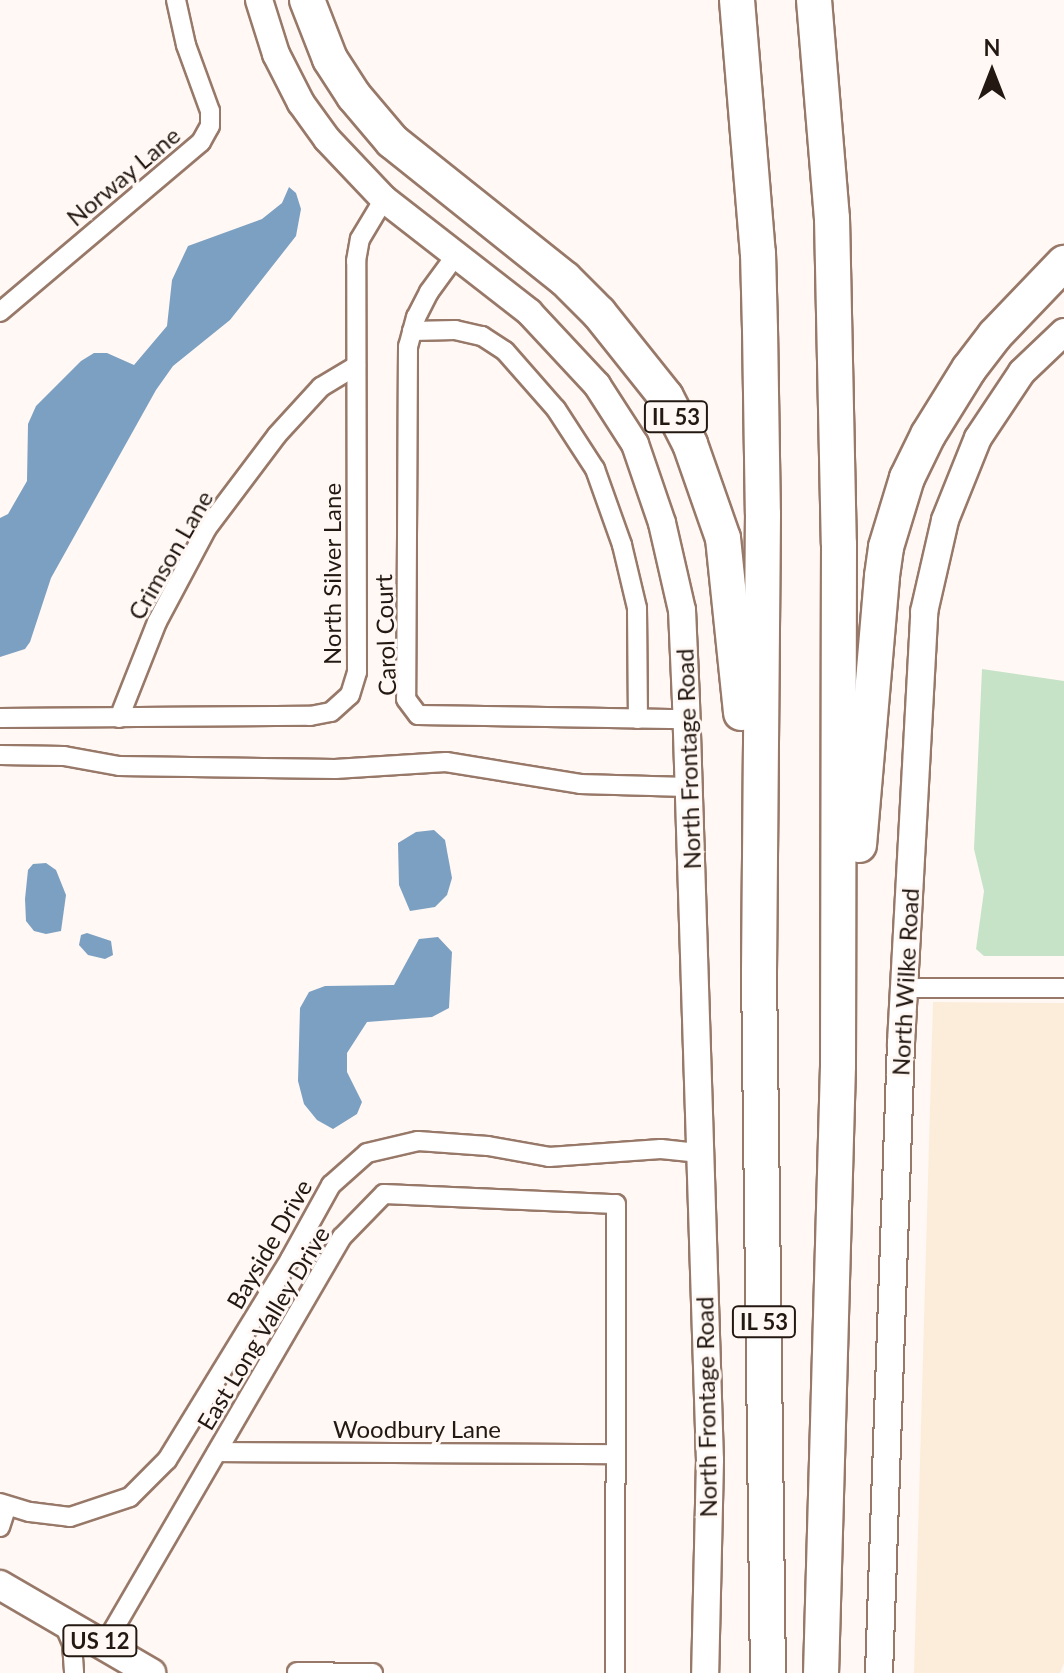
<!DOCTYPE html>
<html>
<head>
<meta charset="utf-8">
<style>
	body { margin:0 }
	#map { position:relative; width:1064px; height:1673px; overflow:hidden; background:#fff8f4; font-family:Lato,sans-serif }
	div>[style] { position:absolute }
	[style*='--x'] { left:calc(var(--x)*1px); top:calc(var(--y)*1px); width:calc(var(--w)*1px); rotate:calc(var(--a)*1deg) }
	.commercial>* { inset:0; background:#fcedda }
	.green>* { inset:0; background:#c6e3c8 }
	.water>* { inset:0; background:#7ca0c2 }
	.roads { filter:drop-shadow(2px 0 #987969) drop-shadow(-2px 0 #987969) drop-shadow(0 2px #987969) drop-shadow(0 -2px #987969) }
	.street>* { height:18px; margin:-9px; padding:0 9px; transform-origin:9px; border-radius:9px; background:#fff }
	.secondary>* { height:26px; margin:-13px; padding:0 13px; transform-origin:13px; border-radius:13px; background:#fff }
	.primary>* { height:28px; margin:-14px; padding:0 14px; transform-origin:14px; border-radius:14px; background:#fff }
	.highway>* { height:34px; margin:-17px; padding:0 17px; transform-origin:17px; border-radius:17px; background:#fff }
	span { translate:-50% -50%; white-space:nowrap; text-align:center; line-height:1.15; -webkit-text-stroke:6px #fff8f4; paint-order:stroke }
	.shield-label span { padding:2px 6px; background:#fff8f4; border:2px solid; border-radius:6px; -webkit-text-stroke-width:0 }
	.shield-label { font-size:22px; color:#241912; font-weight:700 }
	.street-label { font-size:24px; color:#241912 }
	.north { position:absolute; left:952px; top:32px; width:80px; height:80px; -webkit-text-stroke:6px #fff8f4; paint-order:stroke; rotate:0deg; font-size:22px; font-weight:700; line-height:32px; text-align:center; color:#241912 }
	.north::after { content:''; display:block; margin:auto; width:28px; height:36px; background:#241912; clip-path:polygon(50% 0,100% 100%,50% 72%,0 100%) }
</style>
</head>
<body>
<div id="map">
	<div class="commercial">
		<i style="clip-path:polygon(933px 1002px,1064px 1003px,1064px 1663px,1060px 1673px,914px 1673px)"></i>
	</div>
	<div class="green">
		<i style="clip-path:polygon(982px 669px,1064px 681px,1064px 956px,984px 956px,976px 949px,984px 891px,974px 849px)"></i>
	</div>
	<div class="water">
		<i style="clip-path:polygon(289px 187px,296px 193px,301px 209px,296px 236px,230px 320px,173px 366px,156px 390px,51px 578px,30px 642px,25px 649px,0 657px,0 518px,8px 514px,27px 481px,28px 424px,36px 406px,81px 361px,94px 353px,107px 353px,134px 365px,167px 326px,172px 280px,188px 246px,262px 219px,282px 203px)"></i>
		<i style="clip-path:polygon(434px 830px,445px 840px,452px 878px,447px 895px,435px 907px,410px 911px,399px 885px,398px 843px,416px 832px)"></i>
		<i style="clip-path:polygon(46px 863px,56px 870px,66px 895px,61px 931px,46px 934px,34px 931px,26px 921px,25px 899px,28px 870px,33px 864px)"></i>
		<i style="clip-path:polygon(87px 933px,111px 941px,113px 955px,105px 959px,88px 955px,79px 945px,81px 935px)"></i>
		<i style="clip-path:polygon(438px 937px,452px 952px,449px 1008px,432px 1017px,367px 1022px,347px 1053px,347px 1072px,362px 1102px,357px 1114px,333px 1129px,317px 1120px,304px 1104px,298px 1081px,300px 1008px,309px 992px,325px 986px,394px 985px,419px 939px)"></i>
	</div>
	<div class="roads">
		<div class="street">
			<i style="--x:456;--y:255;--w:46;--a:126.1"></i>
			<i style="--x:429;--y:292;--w:28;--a:117"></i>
			<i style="--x:416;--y:317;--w:30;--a:105"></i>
			<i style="--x:408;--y:346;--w:353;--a:90.3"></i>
			<i style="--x:406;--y:699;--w:20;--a:53"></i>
			<i style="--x:418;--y:715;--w:268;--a:0.9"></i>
			<i style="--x:0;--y:312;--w:263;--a:-40.2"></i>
			<i style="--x:201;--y:142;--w:18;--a:-61"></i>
			<i style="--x:210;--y:126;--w:15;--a:-90"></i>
			<i style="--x:210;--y:111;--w:70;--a:-110"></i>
			<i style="--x:186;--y:45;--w:46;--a:-102.5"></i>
			<i style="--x:412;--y:331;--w:43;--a:-1.3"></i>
			<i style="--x:455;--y:330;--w:28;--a:13"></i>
			<i style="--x:482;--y:336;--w:27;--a:33"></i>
			<i style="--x:505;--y:351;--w:77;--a:48.7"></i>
			<i style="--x:556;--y:409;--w:72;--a:57"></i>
			<i style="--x:595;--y:469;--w:81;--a:70.4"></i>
			<i style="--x:622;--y:545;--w:65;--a:76.6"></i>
			<i style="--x:637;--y:608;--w:111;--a:89.5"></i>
			<i style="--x:0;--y:718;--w:310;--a:-0.4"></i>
			<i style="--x:310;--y:716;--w:21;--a:-11"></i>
			<i style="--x:331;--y:712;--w:25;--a:-42"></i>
			<i style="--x:350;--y:695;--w:24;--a:-73"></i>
			<i style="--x:357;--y:672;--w:411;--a:-90.1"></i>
			<i style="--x:356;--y:261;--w:22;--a:-80"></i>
			<i style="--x:360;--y:239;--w:47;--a:-59"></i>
			<i style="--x:119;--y:718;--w:103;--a:-68.4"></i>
			<i style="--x:157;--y:622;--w:106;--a:-62"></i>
			<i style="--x:207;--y:528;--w:116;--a:-53"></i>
			<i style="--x:277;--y:435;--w:65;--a:-47.5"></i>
			<i style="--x:321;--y:387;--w:41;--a:-31"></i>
			<i style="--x:0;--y:755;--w:64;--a:0.9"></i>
			<i style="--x:64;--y:756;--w:56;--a:10.3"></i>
			<i style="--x:119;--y:766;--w:216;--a:0.8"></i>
			<i style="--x:335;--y:769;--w:111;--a:-3.6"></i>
			<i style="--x:446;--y:762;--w:136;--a:9.3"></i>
			<i style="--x:580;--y:784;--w:107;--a:1.6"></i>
			<i style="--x:904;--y:988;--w:160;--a:0"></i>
			<i style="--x:217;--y:1452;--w:399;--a:0.3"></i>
			<i style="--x:0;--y:1503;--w:31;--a:17"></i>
			<i style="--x:30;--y:1512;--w:40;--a:7.1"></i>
			<i style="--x:70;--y:1517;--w:63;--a:-18.4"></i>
			<i style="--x:130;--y:1497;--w:52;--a:-45"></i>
			<i style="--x:167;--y:1460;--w:236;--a:-58.5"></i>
			<i style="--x:290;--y:1259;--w:85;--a:-61"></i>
			<i style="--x:331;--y:1185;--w:48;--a:-41.6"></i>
			<i style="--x:367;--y:1153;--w:52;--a:-13.2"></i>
			<i style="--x:418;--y:1141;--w:70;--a:4.1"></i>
			<i style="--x:488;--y:1146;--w:62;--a:10.2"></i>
			<i style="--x:549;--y:1157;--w:112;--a:-4.1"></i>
			<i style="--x:661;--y:1149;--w:39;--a:6"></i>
			<i style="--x:0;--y:1527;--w:22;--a:-72"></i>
			<i style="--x:63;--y:1622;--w:23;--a:67"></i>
			<i style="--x:72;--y:1643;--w:30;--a:86"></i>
			<i style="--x:105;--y:1644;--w:471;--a:-59.8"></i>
			<i style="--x:342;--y:1237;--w:60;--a:-45.7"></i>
			<i style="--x:384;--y:1194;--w:232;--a:2.5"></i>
			<i style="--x:616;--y:1204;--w:469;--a:90.1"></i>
			<i style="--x:297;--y:1672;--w:76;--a:0.8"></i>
		</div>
		<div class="secondary">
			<i style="--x:259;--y:0;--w:57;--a:72.5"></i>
			<i style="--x:276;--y:54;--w:55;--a:63"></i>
			<i style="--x:301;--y:103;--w:44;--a:54.2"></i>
			<i style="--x:327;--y:139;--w:83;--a:46.5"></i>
			<i style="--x:384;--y:199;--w:184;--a:37.9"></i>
			<i style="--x:529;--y:312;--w:100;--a:47"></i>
			<i style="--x:597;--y:385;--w:70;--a:57.2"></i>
			<i style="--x:635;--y:444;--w:83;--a:71.1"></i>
			<i style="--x:662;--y:523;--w:89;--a:77.1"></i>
			<i style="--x:682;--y:610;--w:92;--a:87.5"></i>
			<i style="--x:686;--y:702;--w:758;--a:88.19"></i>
			<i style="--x:710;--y:1460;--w:213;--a:91.3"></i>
			<i style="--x:879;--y:1673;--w:630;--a:-88"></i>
			<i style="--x:901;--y:1043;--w:432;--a:-86.9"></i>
			<i style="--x:924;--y:612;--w:94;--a:-77.1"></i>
			<i style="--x:945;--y:520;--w:88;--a:-68.1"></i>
			<i style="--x:978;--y:438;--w:79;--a:-56.3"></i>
			<i style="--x:1022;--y:372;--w:58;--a:-43.6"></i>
		</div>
		<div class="primary">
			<i style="--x:0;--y:1585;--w:175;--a:30.2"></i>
		</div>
		<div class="highway">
			<i style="--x:307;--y:0;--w:63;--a:68.7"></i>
			<i style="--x:330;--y:59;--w:44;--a:57"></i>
			<i style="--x:354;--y:96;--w:59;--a:49.8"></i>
			<i style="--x:392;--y:141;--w:221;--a:38.6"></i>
			<i style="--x:565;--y:279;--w:48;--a:45"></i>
			<i style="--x:599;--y:313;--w:107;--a:51.4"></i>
			<i style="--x:666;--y:397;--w:53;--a:62.9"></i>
			<i style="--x:690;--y:444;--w:100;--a:70.7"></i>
			<i style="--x:723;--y:538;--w:176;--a:84.1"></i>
			<i style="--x:737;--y:0;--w:254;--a:85.3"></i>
			<i style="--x:758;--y:253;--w:76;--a:88.5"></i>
			<i style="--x:760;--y:329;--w:185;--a:89.1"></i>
			<i style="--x:763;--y:514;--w:457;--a:90.5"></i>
			<i style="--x:759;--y:971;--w:702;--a:89.27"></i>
			<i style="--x:814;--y:0;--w:219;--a:85.3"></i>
			<i style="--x:832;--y:218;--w:326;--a:88.8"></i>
			<i style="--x:839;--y:544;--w:522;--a:90.11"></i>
			<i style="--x:838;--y:1066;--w:607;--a:91.6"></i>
			<i style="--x:859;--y:845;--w:270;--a:-85.1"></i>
			<i style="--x:882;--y:576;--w:29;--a:-82"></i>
			<i style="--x:886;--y:547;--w:72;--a:-73.1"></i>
			<i style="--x:907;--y:478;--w:48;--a:-64"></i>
			<i style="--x:928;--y:435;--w:78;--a:-58.2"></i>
			<i style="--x:969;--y:369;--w:43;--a:-52.6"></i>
			<i style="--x:995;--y:335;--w:100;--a:-46.2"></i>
		</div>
	</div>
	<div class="shield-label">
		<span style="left:676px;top:417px">IL 53</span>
		<span style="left:764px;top:1322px">IL 53</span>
		<span style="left:100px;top:1641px">US 12</span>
	</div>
	<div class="street-label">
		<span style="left:123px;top:176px;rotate:-40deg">Norway Lane</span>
		<span style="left:170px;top:555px;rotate:-60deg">Crimson Lane</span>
		<span style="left:332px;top:574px;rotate:-90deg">North Silver Lane</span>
		<span style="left:385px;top:635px;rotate:-92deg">Carol Court</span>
		<span style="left:688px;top:759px;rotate:-92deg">North Frontage Road</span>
		<span style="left:905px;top:982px;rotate:-87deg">North Wilke Road</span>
		<span style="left:269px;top:1244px;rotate:-60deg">Bayside Drive</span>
		<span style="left:263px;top:1328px;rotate:-59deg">East Long Valley Drive</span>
		<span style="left:706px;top:1407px;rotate:-91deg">North Frontage Road</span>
		<span style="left:417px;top:1429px">Woodbury Lane</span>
	</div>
	<div class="north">N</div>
</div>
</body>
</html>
